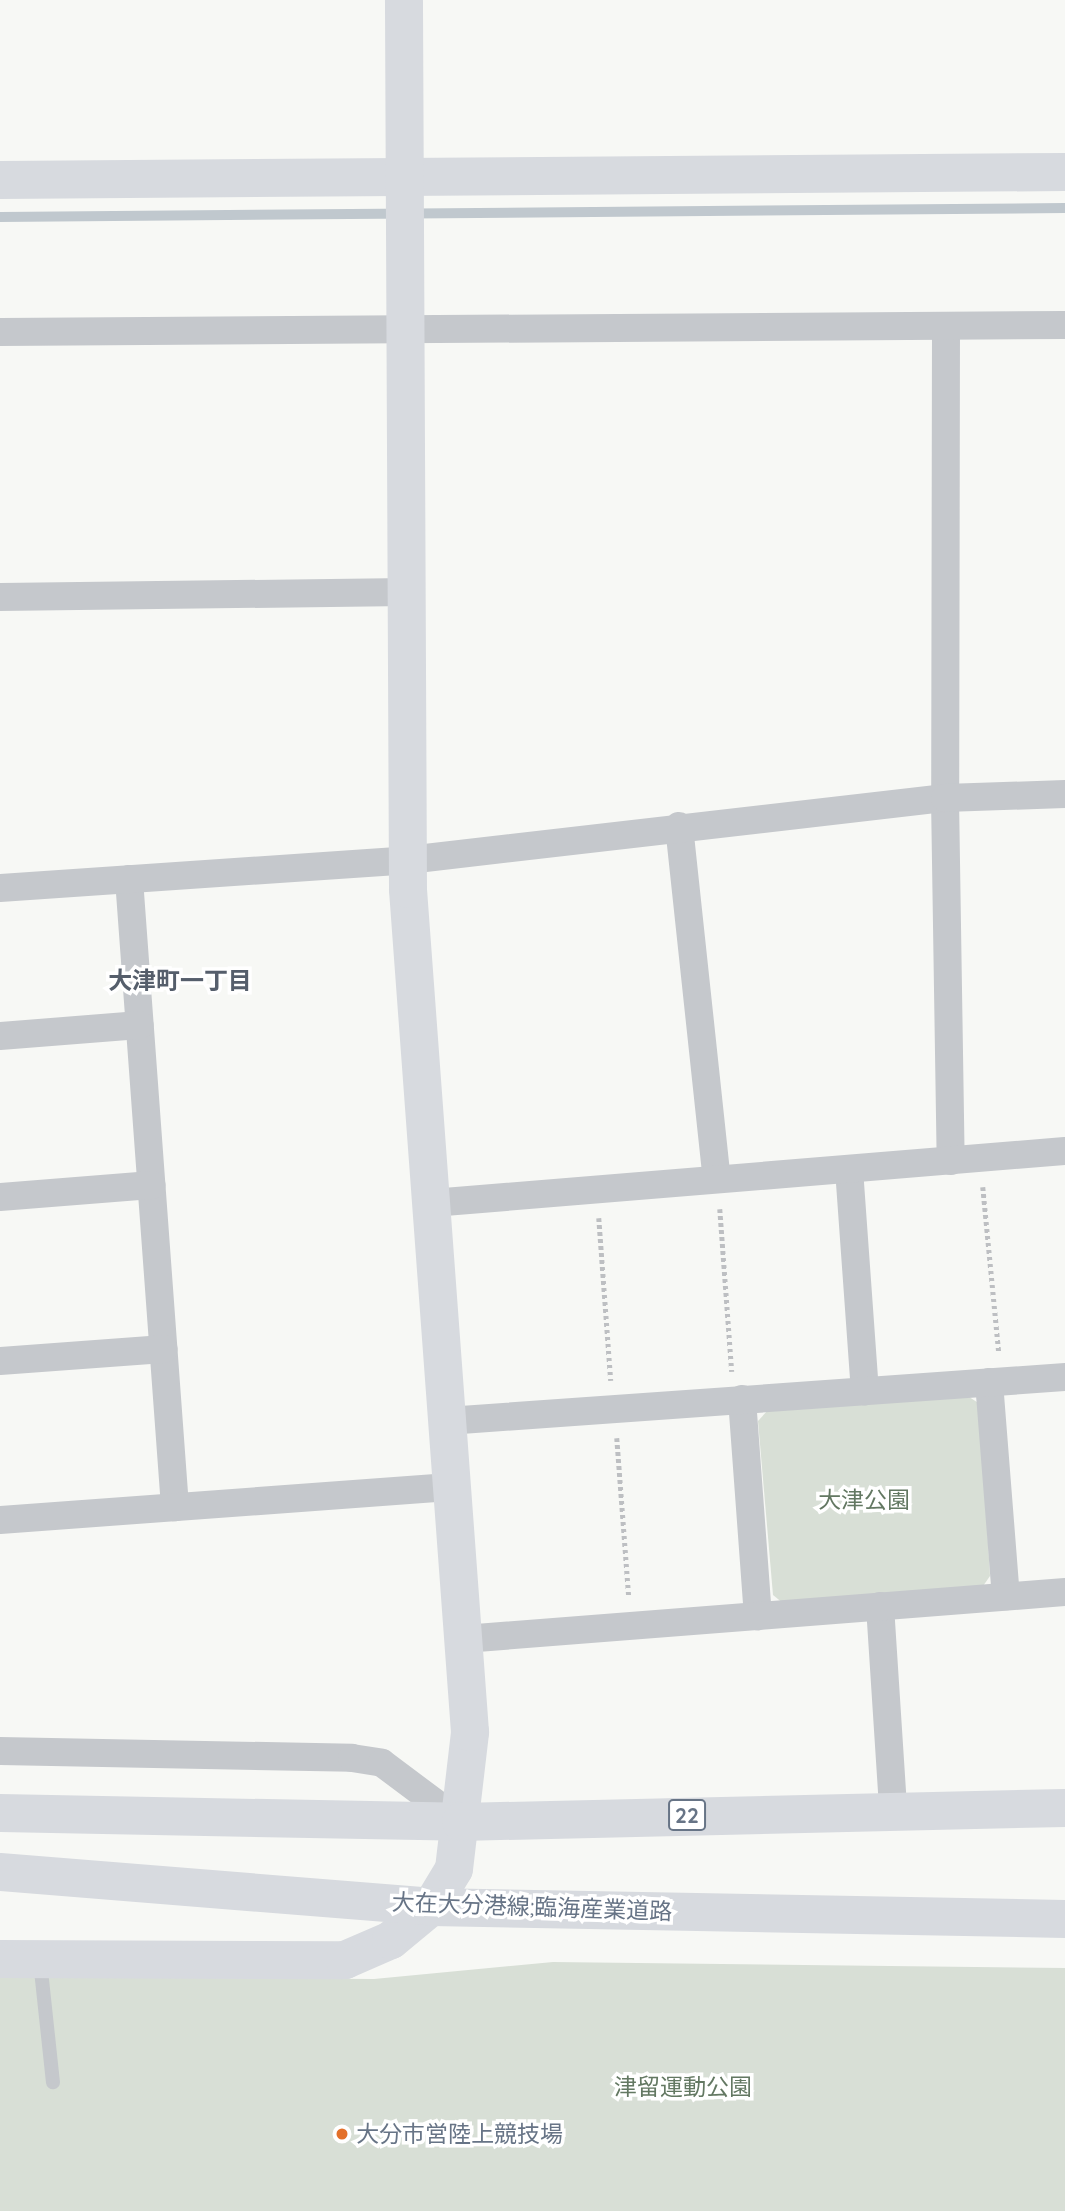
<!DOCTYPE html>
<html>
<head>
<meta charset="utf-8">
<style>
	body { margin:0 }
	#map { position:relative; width:1065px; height:2211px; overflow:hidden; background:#f7f8f5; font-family:Quicksand,"Noto Sans JP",sans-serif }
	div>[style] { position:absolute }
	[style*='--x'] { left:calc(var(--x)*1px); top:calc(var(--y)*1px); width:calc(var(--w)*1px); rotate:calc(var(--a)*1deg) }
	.green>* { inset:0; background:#d8dfd6 }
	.stream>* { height:10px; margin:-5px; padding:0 5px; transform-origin:5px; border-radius:5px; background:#c0c8ce }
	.path>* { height:4.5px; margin-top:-2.25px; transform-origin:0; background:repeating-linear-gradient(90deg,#bdbfc2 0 3.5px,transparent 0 7px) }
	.lane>* { height:14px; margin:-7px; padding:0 7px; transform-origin:7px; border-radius:7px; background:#c5c8cc }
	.street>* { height:28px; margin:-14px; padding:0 14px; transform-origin:14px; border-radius:14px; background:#c5c8cc }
	.secondary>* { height:38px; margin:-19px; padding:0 19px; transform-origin:19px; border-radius:19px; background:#d7dadf }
	.primary>* { height:38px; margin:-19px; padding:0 19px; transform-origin:19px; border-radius:19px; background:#d7dadf }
	.dots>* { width:19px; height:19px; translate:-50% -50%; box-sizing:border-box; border:4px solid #fff; border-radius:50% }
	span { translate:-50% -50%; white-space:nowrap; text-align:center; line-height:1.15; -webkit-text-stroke:7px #fff; paint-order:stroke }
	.shield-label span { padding:2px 5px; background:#fff; border:2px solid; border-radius:5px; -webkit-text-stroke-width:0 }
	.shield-label { font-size:21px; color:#677486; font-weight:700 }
	.park-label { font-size:23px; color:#637862 }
	.street-label { font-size:23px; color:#677486 }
	.poi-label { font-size:23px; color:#677486 }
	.left { translate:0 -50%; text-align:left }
	.neighbourhood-label { font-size:24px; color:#555e6b; font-weight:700 }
</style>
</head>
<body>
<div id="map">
	<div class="green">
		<i style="clip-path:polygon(966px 1395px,980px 1404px,990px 1576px,981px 1589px,784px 1604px,773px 1595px,758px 1421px,768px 1410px)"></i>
		<i style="clip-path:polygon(553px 1962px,1065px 1968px,1065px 2211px,0 2211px,0 1977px,374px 1979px)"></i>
	</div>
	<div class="stream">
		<i style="--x:0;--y:217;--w:1065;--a:-0.48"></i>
	</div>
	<div class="path">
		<i style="--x:983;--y:1187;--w:167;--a:84.5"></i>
		<i style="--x:720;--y:1209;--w:163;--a:85.8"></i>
		<i style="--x:599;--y:1218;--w:163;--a:85.8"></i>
		<i style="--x:617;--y:1438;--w:159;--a:85.7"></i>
	</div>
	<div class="lane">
		<i style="--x:40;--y:1961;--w:122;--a:83.9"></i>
	</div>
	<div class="street">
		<i style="--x:946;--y:326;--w:472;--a:90.1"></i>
		<i style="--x:945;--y:798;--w:363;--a:89.1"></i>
		<i style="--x:0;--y:332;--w:1065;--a:-0.38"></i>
		<i style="--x:0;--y:597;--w:407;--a:-0.7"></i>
		<i style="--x:679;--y:826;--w:355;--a:83.9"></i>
		<i style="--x:129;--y:879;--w:630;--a:85.81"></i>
		<i style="--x:0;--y:888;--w:409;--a:-3.9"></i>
		<i style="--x:408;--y:860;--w:541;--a:-6.59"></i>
		<i style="--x:945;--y:798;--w:120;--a:-1.9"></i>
		<i style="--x:0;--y:1036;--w:140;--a:-4.5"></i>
		<i style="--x:849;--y:1169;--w:223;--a:85.9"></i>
		<i style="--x:0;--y:1197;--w:152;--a:-4.5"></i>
		<i style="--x:432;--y:1203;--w:635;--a:-4.7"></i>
		<i style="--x:0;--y:1361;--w:164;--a:-4.2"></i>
		<i style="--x:989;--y:1382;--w:215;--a:85.5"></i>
		<i style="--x:742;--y:1399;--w:218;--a:85.8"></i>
		<i style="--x:447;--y:1421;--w:620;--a:-4.07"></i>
		<i style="--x:0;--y:1520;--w:454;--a:-4.2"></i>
		<i style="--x:880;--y:1606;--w:202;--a:86.3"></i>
		<i style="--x:464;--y:1639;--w:603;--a:-4.47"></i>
		<i style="--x:0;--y:1751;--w:352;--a:1.1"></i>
		<i style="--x:352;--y:1758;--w:30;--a:9"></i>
		<i style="--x:382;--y:1763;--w:99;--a:36.8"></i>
	</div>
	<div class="secondary">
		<i style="--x:0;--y:180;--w:1065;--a:-0.43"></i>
		<i style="--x:0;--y:1959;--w:345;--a:0.2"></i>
		<i style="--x:345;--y:1960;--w:50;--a:-23.5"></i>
		<i style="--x:391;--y:1940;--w:52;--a:-39.5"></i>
		<i style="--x:431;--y:1907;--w:44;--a:-58.8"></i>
		<i style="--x:454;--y:1869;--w:138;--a:-83.3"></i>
		<i style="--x:470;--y:1732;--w:845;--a:-94.21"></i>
		<i style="--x:408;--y:889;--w:889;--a:-90.26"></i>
	</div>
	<div class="primary">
		<i style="--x:0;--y:1813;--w:461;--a:1.1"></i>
		<i style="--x:461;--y:1822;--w:604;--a:-1.33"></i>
		<i style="--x:0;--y:1872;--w:432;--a:4.6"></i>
		<i style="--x:431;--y:1907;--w:634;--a:1.08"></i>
	</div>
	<div class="dots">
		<i style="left:342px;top:2134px;background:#e3702a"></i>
	</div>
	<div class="shield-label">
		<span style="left:687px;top:1815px">22</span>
	</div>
	<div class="park-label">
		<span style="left:864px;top:1500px">大津公園</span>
		<span style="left:683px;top:2087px">津留運動公園</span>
	</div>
	<div class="street-label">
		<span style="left:532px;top:1907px;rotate:2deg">大在大分港線;臨海産業道路</span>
	</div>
	<div class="poi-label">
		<span class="left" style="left:356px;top:2134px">大分市営陸上競技場</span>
	</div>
	<div class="neighbourhood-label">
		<span style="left:180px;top:981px">大津町一丁目</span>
	</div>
</div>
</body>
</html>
